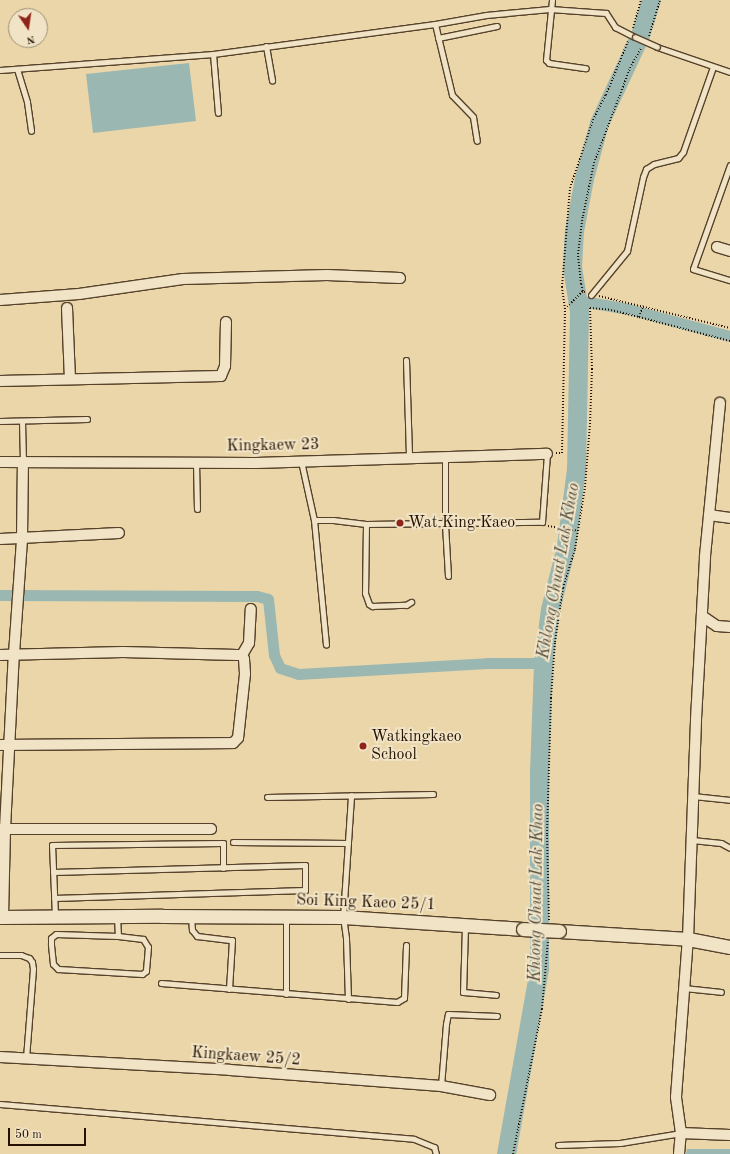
<!DOCTYPE html>
<html>
<head>
<meta charset="utf-8">
<style>
	body { margin:0 }
	#map { position:relative; width:730px; height:1154px; overflow:hidden; background:#ead6a8; font-family:"Old Standard TT",serif }
	div>[style] { position:absolute }
	[style*='--x'] { left:calc(var(--x)*1px); top:calc(var(--y)*1px); width:calc(var(--w)*1px); rotate:calc(var(--a)*1deg) }
	.water>* { inset:0; background:#9bb7b2 }
	.canal>* { height:11px; margin:-5.5px; padding:0 5.5px; transform-origin:5.5px; border-radius:5.5px; background:#9bb7b2 }
	.river>* { height:19px; margin:-9.5px; padding:0 9.5px; transform-origin:9.5px; border-radius:9.5px; background:#9bb7b2 }
	.path>* { height:2px; margin-top:-1px; transform-origin:0; background:repeating-linear-gradient(90deg,#251101 0 1px,transparent 0 3px) }
	.roads { filter:drop-shadow(1px 0 #56422b) drop-shadow(-1px 0 #56422b) drop-shadow(0 1px #56422b) drop-shadow(0 -1px #56422b) }
	.service>* { height:5px; margin:-2.5px; padding:0 2.5px; transform-origin:2.5px; border-radius:2.5px; background:#f1e4c6 }
	.minor>* { height:10px; margin:-5px; padding:0 5px; transform-origin:5px; border-radius:5px; background:#f1e4c6 }
	.tertiary>* { height:13px; margin:-6.5px; padding:0 6.5px; transform-origin:6.5px; border-radius:6.5px; background:#f1e4c6 }
	.bridges { filter:drop-shadow(1px 0 #56422b) drop-shadow(-1px 0 #56422b) drop-shadow(0 1px #56422b) drop-shadow(0 -1px #56422b) }
	.service-bridge>* { height:5px; margin:-2.5px; padding:0 2.5px; transform-origin:2.5px; border-radius:2.5px; background:#f1e4c6 }
	.tertiary-bridge>* { height:13px; margin:-6.5px; padding:0 6.5px; transform-origin:6.5px; border-radius:6.5px; background:#f1e4c6 }
	.dots>* { width:11px; height:11px; translate:-50% -50%; box-sizing:border-box; border:2px solid #f1e4c6; border-radius:50% }
	span { translate:-50% -50%; white-space:nowrap; text-align:center; line-height:1.15; -webkit-text-stroke:4px #f1e4c6; paint-order:stroke }
	.street-label { font-size:16px; color:#251101 }
	.poi-label { font-size:16px; color:#251101 }
	.left { translate:0 -50%; text-align:left }
	.water-label { font-size:17px; color:#4e4b3f; font-style:italic }
	.north { position:absolute; left:8px; top:8px; width:40px; height:40px; box-sizing:border-box; background:#f1e4c6; border:1px solid #9f9077; border-radius:50%; rotate:167deg; font-size:11px; font-weight:700; line-height:16px; text-align:center; color:#251101 }
	.north::after { content:''; display:block; margin:auto; width:14px; height:18px; background:#8f2418; clip-path:polygon(50% 0,100% 100%,50% 72%,0 100%) }
	.scale { position:absolute; left:8px; top:1128px; width:78px; height:18px; box-sizing:border-box; border:2px solid #251101; border-top:0; padding-left:5px; font-size:12px; line-height:14px; white-space:nowrap; color:#251101; -webkit-text-stroke:3px #f1e4c6; paint-order:stroke }
</style>
</head>
<body>
<div id="map">
	<div class="water">
		<i style="clip-path:polygon(189px 63px,196px 121px,93px 133px,86px 74px)"></i>
		<i style="clip-path:polygon(687px 1149px,730px 1149px,730px 1154px,686px 1154px)"></i>
	</div>
	<div class="canal">
		<i style="--x:577;--y:300;--w:52;--a:10"></i>
		<i style="--x:628;--y:309;--w:106;--a:14.8"></i>
		<i style="--x:0;--y:595;--w:257;--a:0.2"></i>
		<i style="--x:257;--y:596;--w:11;--a:15"></i>
		<i style="--x:268;--y:599;--w:56;--a:83.9"></i>
		<i style="--x:274;--y:655;--w:14;--a:65"></i>
		<i style="--x:280;--y:668;--w:19;--a:18"></i>
		<i style="--x:298;--y:674;--w:189;--a:-3.3"></i>
		<i style="--x:487;--y:663;--w:56;--a:0"></i>
	</div>
	<div class="river">
		<i style="--x:506;--y:1154;--w:189;--a:-79.9"></i>
		<i style="--x:539;--y:968;--w:195;--a:-90"></i>
		<i style="--x:539;--y:773;--w:110;--a:-87.9"></i>
		<i style="--x:543;--y:663;--w:54;--a:-82.6"></i>
		<i style="--x:550;--y:609;--w:65;--a:-75.7"></i>
		<i style="--x:566;--y:546;--w:78;--a:-82.6"></i>
		<i style="--x:576;--y:469;--w:158;--a:-88.9"></i>
		<i style="--x:579;--y:311;--w:45;--a:-99"></i>
		<i style="--x:572;--y:267;--w:36;--a:-87"></i>
		<i style="--x:574;--y:231;--w:54;--a:-79.3"></i>
		<i style="--x:584;--y:178;--w:57;--a:-74.7"></i>
		<i style="--x:599;--y:123;--w:97;--a:-65"></i>
		<i style="--x:640;--y:35;--w:37;--a:-73"></i>
	</div>
	<div class="path">
		<i style="--x:633;--y:28;--w:29;--a:-74"></i>
		<i style="--x:649;--y:36;--w:38;--a:-73"></i>
		<i style="--x:585;--y:292;--w:2;--a:-153"></i>
		<i style="--x:583;--y:291;--w:7;--a:-106"></i>
		<i style="--x:581;--y:284;--w:30;--a:-96"></i>
		<i style="--x:578;--y:254;--w:38;--a:-83"></i>
		<i style="--x:583;--y:216;--w:54;--a:-78.3"></i>
		<i style="--x:594;--y:163;--w:102;--a:-69.2"></i>
		<i style="--x:630;--y:68;--w:23;--a:-61"></i>
		<i style="--x:599;--y:296;--w:135;--a:13.7"></i>
		<i style="--x:565;--y:309;--w:25;--a:-45"></i>
		<i style="--x:639;--y:317;--w:12;--a:-70"></i>
		<i style="--x:556;--y:453;--w:6;--a:0"></i>
		<i style="--x:562;--y:453;--w:144;--a:-88.8"></i>
		<i style="--x:565;--y:309;--w:22;--a:-98"></i>
		<i style="--x:562;--y:287;--w:99;--a:-85.4"></i>
		<i style="--x:570;--y:188;--w:72;--a:-71.3"></i>
		<i style="--x:593;--y:120;--w:28;--a:-63"></i>
		<i style="--x:606;--y:95;--w:58;--a:-67.8"></i>
		<i style="--x:548;--y:526;--w:30;--a:9"></i>
		<i style="--x:549;--y:920;--w:86;--a:-91.3"></i>
		<i style="--x:547;--y:834;--w:136;--a:-88.3"></i>
		<i style="--x:551;--y:698;--w:56;--a:-85.9"></i>
		<i style="--x:555;--y:642;--w:55;--a:-81.6"></i>
		<i style="--x:563;--y:588;--w:41;--a:-72.9"></i>
		<i style="--x:575;--y:549;--w:63;--a:-80.8"></i>
		<i style="--x:585;--y:487;--w:63;--a:-85.5"></i>
		<i style="--x:590;--y:424;--w:55;--a:-87.9"></i>
		<i style="--x:592;--y:369;--w:61;--a:-91.9"></i>
		<i style="--x:590;--y:308;--w:21;--a:5"></i>
		<i style="--x:611;--y:310;--w:29;--a:14"></i>
		<i style="--x:639;--y:317;--w:94;--a:14.8"></i>
		<i style="--x:513;--y:1154;--w:148;--a:-78.7"></i>
		<i style="--x:542;--y:1009;--w:69;--a:-85"></i>
	</div>
	<div class="roads">
		<div class="service">
			<i style="--x:552;--y:0;--w:60;--a:95.7"></i>
			<i style="--x:546;--y:60;--w:4;--a:45"></i>
			<i style="--x:549;--y:63;--w:37;--a:8"></i>
			<i style="--x:435;--y:24;--w:73;--a:76.5"></i>
			<i style="--x:452;--y:95;--w:30;--a:46"></i>
			<i style="--x:473;--y:117;--w:24;--a:81"></i>
			<i style="--x:438;--y:38;--w:60;--a:-11.5"></i>
			<i style="--x:266;--y:46;--w:35;--a:80"></i>
			<i style="--x:657;--y:47;--w:77;--a:18.9"></i>
			<i style="--x:213;--y:54;--w:59;--a:85.2"></i>
			<i style="--x:17;--y:69;--w:34;--a:73"></i>
			<i style="--x:27;--y:102;--w:29;--a:82"></i>
			<i style="--x:0;--y:70;--w:214;--a:-4.3"></i>
			<i style="--x:213;--y:54;--w:224;--a:-7.7"></i>
			<i style="--x:435;--y:24;--w:52;--a:-10"></i>
			<i style="--x:486;--y:15;--w:64;--a:-5.4"></i>
			<i style="--x:550;--y:9;--w:56;--a:4.1"></i>
			<i style="--x:606;--y:13;--w:17;--a:57"></i>
			<i style="--x:615;--y:27;--w:22;--a:27"></i>
			<i style="--x:730;--y:165;--w:110;--a:109.6"></i>
			<i style="--x:693;--y:269;--w:39;--a:17"></i>
			<i style="--x:591;--y:295;--w:57;--a:-50.7"></i>
			<i style="--x:627;--y:251;--w:76;--a:-77.8"></i>
			<i style="--x:643;--y:177;--w:9;--a:-69"></i>
			<i style="--x:646;--y:169;--w:9;--a:-32"></i>
			<i style="--x:654;--y:164;--w:25;--a:-14"></i>
			<i style="--x:678;--y:158;--w:8;--a:-50"></i>
			<i style="--x:683;--y:152;--w:90;--a:-70.6"></i>
			<i style="--x:406;--y:360;--w:98;--a:88.2"></i>
			<i style="--x:0;--y:421;--w:87;--a:-1.3"></i>
			<i style="--x:22;--y:421;--w:41;--a:88.6"></i>
			<i style="--x:445;--y:457;--w:67;--a:90"></i>
			<i style="--x:445;--y:524;--w:52;--a:86.7"></i>
			<i style="--x:301;--y:461;--w:60;--a:77.6"></i>
			<i style="--x:314;--y:520;--w:125;--a:84.5"></i>
			<i style="--x:196;--y:462;--w:47;--a:88.8"></i>
			<i style="--x:314;--y:520;--w:19;--a:0"></i>
			<i style="--x:333;--y:520;--w:33;--a:7"></i>
			<i style="--x:366;--y:524;--w:176;--a:-0.7"></i>
			<i style="--x:542;--y:522;--w:68;--a:-85.8"></i>
			<i style="--x:366;--y:524;--w:69;--a:90.8"></i>
			<i style="--x:365;--y:593;--w:12;--a:70"></i>
			<i style="--x:369;--y:604;--w:4;--a:34"></i>
			<i style="--x:372;--y:606;--w:34;--a:-2"></i>
			<i style="--x:406;--y:605;--w:6;--a:-31"></i>
			<i style="--x:693;--y:796;--w:37;--a:6"></i>
			<i style="--x:267;--y:797;--w:166;--a:-1"></i>
			<i style="--x:692;--y:840;--w:29;--a:6"></i>
			<i style="--x:721;--y:843;--w:10;--a:29"></i>
			<i style="--x:233;--y:842;--w:115;--a:0.5"></i>
			<i style="--x:53;--y:872;--w:252;--a:-1.6"></i>
			<i style="--x:305;--y:865;--w:25;--a:90"></i>
			<i style="--x:305;--y:890;--w:251;--a:178.2"></i>
			<i style="--x:55;--y:916;--w:71;--a:-92.4"></i>
			<i style="--x:52;--y:845;--w:171;--a:-0.7"></i>
			<i style="--x:223;--y:843;--w:25;--a:90"></i>
			<i style="--x:191;--y:916;--w:14;--a:86"></i>
			<i style="--x:192;--y:930;--w:8;--a:50"></i>
			<i style="--x:197;--y:936;--w:35;--a:7"></i>
			<i style="--x:232;--y:940;--w:49;--a:93.5"></i>
			<i style="--x:117;--y:917;--w:19;--a:87"></i>
			<i style="--x:465;--y:926;--w:66;--a:91.7"></i>
			<i style="--x:463;--y:992;--w:33;--a:5"></i>
			<i style="--x:56;--y:934;--w:62;--a:1.8"></i>
			<i style="--x:118;--y:936;--w:25;--a:7"></i>
			<i style="--x:143;--y:939;--w:9;--a:58"></i>
			<i style="--x:148;--y:947;--w:24;--a:95"></i>
			<i style="--x:146;--y:971;--w:5;--a:143"></i>
			<i style="--x:142;--y:974;--w:84;--a:-176.6"></i>
			<i style="--x:58;--y:969;--w:7;--a:-135"></i>
			<i style="--x:53;--y:964;--w:20;--a:-96"></i>
			<i style="--x:51;--y:944;--w:6;--a:-90"></i>
			<i style="--x:51;--y:938;--w:6;--a:-39"></i>
			<i style="--x:0;--y:955;--w:21;--a:0"></i>
			<i style="--x:21;--y:955;--w:9;--a:21"></i>
			<i style="--x:29;--y:958;--w:5;--a:53"></i>
			<i style="--x:32;--y:962;--w:7;--a:82"></i>
			<i style="--x:33;--y:969;--w:89;--a:94.5"></i>
			<i style="--x:161;--y:983;--w:237;--a:4.6"></i>
			<i style="--x:397;--y:1002;--w:8;--a:-30"></i>
			<i style="--x:404;--y:998;--w:53;--a:-87.8"></i>
			<i style="--x:684;--y:988;--w:37;--a:6"></i>
			<i style="--x:286;--y:994;--w:77;--a:-90"></i>
			<i style="--x:348;--y:999;--w:61;--a:-91.9"></i>
			<i style="--x:346;--y:938;--w:21;--a:-98"></i>
			<i style="--x:343;--y:917;--w:122;--a:-86.2"></i>
			<i style="--x:441;--y:1086;--w:62;--a:-85.4"></i>
			<i style="--x:446;--y:1024;--w:10;--a:-79"></i>
			<i style="--x:448;--y:1014;--w:49;--a:2.3"></i>
			<i style="--x:0;--y:1104;--w:415;--a:4.8"></i>
			<i style="--x:414;--y:1139;--w:22;--a:22"></i>
			<i style="--x:434;--y:1147;--w:7;--a:74"></i>
			<i style="--x:558;--y:1145;--w:62;--a:-1.8"></i>
			<i style="--x:620;--y:1143;--w:62;--a:-9.3"></i>
		</div>
		<div class="minor">
			<i style="--x:717;--y:247;--w:14;--a:17"></i>
			<i style="--x:0;--y:300;--w:79;--a:-4.3"></i>
			<i style="--x:79;--y:294;--w:105;--a:-8.2"></i>
			<i style="--x:183;--y:279;--w:144;--a:-1.6"></i>
			<i style="--x:327;--y:275;--w:73;--a:2.4"></i>
			<i style="--x:67;--y:308;--w:71;--a:87.6"></i>
			<i style="--x:0;--y:381;--w:221;--a:-1.3"></i>
			<i style="--x:221;--y:376;--w:11;--a:-68"></i>
			<i style="--x:225;--y:366;--w:44;--a:-88.7"></i>
			<i style="--x:0;--y:462;--w:256;--a:0.2"></i>
			<i style="--x:256;--y:463;--w:291;--a:-1.8"></i>
			<i style="--x:709;--y:515;--w:21;--a:8"></i>
			<i style="--x:0;--y:539;--w:119;--a:-2.9"></i>
			<i style="--x:702;--y:616;--w:18;--a:34"></i>
			<i style="--x:717;--y:626;--w:13;--a:4"></i>
			<i style="--x:0;--y:655;--w:123;--a:-1.4"></i>
			<i style="--x:123;--y:652;--w:114;--a:1.5"></i>
			<i style="--x:237;--y:655;--w:5;--a:0"></i>
			<i style="--x:242;--y:655;--w:4;--a:63"></i>
			<i style="--x:244;--y:659;--w:15;--a:86"></i>
			<i style="--x:245;--y:674;--w:64;--a:96.2"></i>
			<i style="--x:238;--y:738;--w:7;--a:135"></i>
			<i style="--x:233;--y:743;--w:233;--a:179.5"></i>
			<i style="--x:242;--y:655;--w:14;--a:-60"></i>
			<i style="--x:249;--y:643;--w:34;--a:-87"></i>
			<i style="--x:0;--y:829;--w:211;--a:0"></i>
			<i style="--x:3;--y:917;--w:88;--a:-88.7"></i>
			<i style="--x:5;--y:829;--w:175;--a:-87.1"></i>
			<i style="--x:14;--y:654;--w:115;--a:-86"></i>
			<i style="--x:22;--y:539;--w:77;--a:-89.3"></i>
			<i style="--x:0;--y:1057;--w:230;--a:3.2"></i>
			<i style="--x:230;--y:1070;--w:212;--a:4.3"></i>
			<i style="--x:441;--y:1086;--w:50;--a:10.4"></i>
			<i style="--x:681;--y:1133;--w:49;--a:2.3"></i>
			<i style="--x:679;--y:1154;--w:21;--a:-85"></i>
			<i style="--x:681;--y:1133;--w:36;--a:-98"></i>
			<i style="--x:676;--y:1097;--w:158;--a:-85.7"></i>
			<i style="--x:688;--y:939;--w:220;--a:-87.9"></i>
			<i style="--x:696;--y:719;--w:163;--a:-86.8"></i>
			<i style="--x:705;--y:556;--w:154;--a:-84.4"></i>
		</div>
		<div class="tertiary">
			<i style="--x:0;--y:917;--w:162;--a:-0.4"></i>
			<i style="--x:162;--y:916;--w:181;--a:0.3"></i>
			<i style="--x:343;--y:917;--w:180;--a:3.8"></i>
			<i style="--x:559;--y:931;--w:129;--a:3.5"></i>
			<i style="--x:688;--y:939;--w:43;--a:10.8"></i>
		</div>
	</div>
	<div class="bridges">
		<div class="service-bridge">
			<i style="--x:635;--y:37;--w:24;--a:24"></i>
		</div>
		<div class="tertiary-bridge">
			<i style="--x:523;--y:929;--w:36;--a:3"></i>
		</div>
	</div>
	<div class="dots">
		<i style="left:400px;top:523px;background:#8f2418"></i>
		<i style="left:363px;top:746px;background:#8f2418"></i>
	</div>
	<div class="street-label">
		<span style="left:273px;top:446px;rotate:-1deg">Kingkaew 23</span>
		<span style="left:366px;top:903px;rotate:2deg">Soi King Kaeo 25/1</span>
		<span style="left:246px;top:1057px;rotate:4deg">Kingkaew 25/2</span>
	</div>
	<div class="poi-label">
		<span class="left" style="left:408px;top:523px">Wat King Kaeo</span>
		<span class="left" style="left:371px;top:746px">Watkingkaeo<br>School</span>
	</div>
	<div class="water-label">
		<span style="left:559px;top:571px;rotate:-80deg">Khlong Chuat Lak Khao</span>
		<span style="left:537px;top:893px;rotate:-89deg">Khlong Chuat Lak Khao</span>
	</div>
	<div class="north">N</div>
	<div class="scale">50 m</div>
</div>
</body>
</html>
